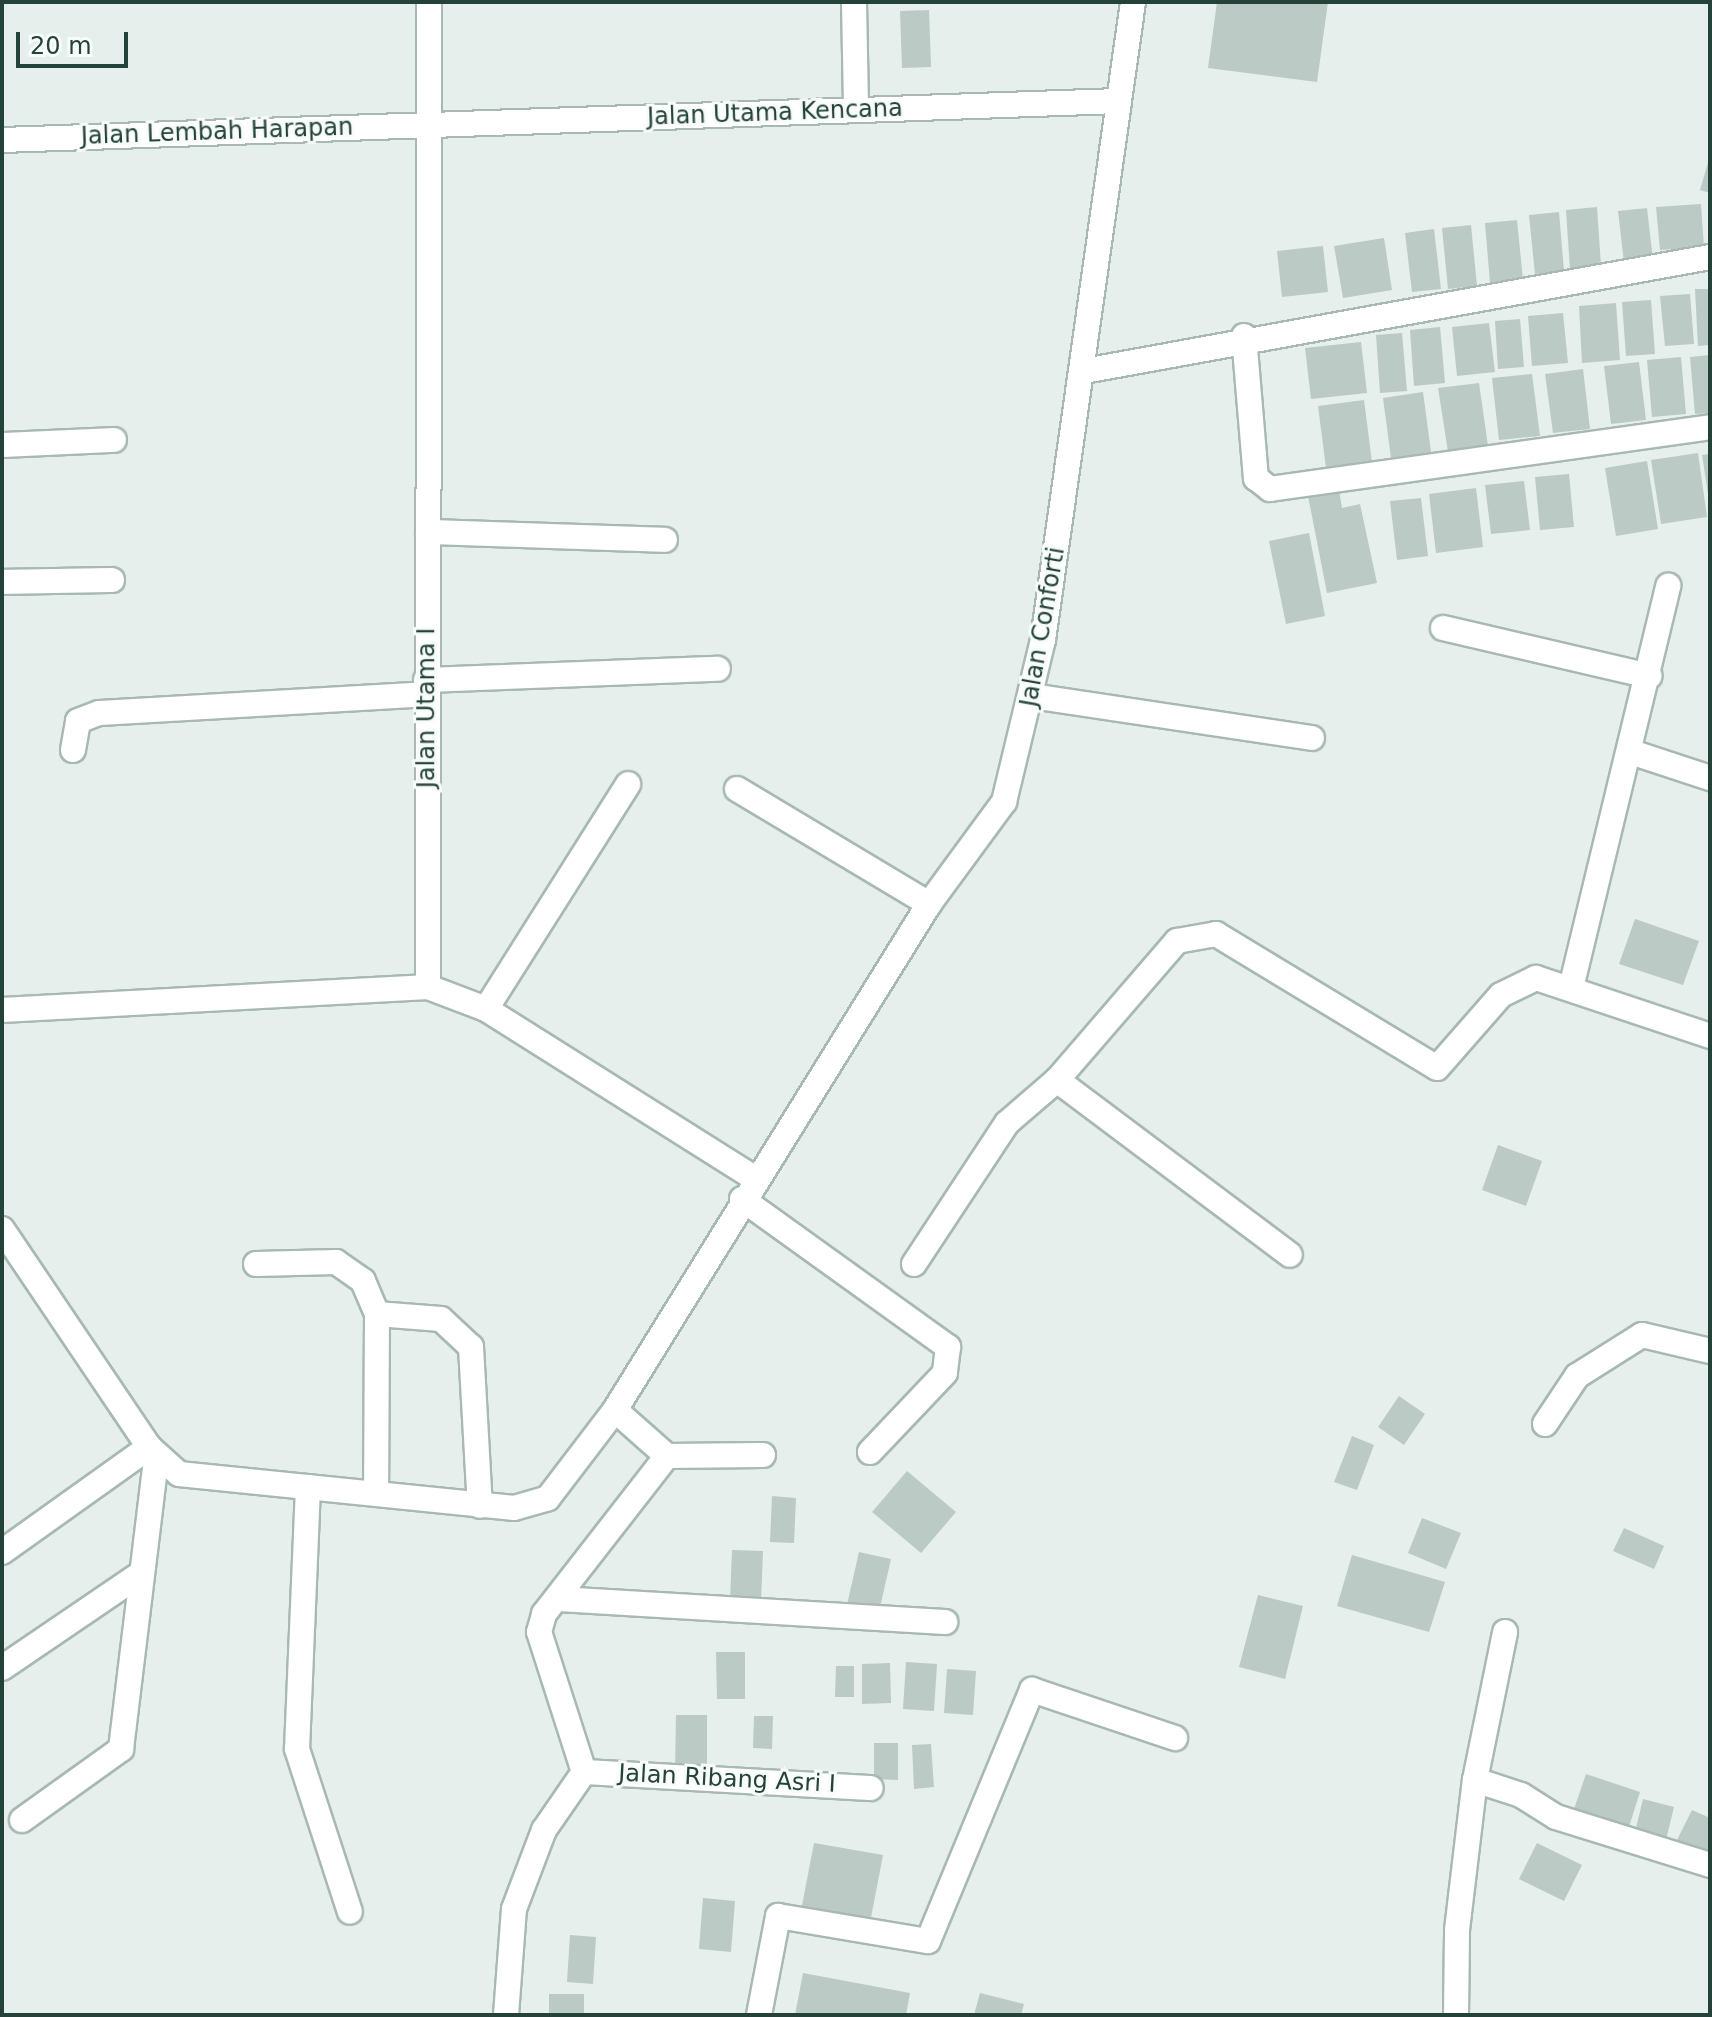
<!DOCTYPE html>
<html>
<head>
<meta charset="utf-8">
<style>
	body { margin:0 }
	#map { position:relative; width:1712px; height:2017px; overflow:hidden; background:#e6efeb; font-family:"DejaVu Sans",sans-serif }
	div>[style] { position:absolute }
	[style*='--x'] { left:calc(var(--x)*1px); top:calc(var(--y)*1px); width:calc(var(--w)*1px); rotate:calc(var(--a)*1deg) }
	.building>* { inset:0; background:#bbcac4 }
	.roads { filter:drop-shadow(2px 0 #a8b8b2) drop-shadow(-2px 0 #a8b8b2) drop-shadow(0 2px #a8b8b2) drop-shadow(0 -2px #a8b8b2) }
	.minor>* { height:24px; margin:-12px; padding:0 12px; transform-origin:12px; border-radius:12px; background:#fff }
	span { translate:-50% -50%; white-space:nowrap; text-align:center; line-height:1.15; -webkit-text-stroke:6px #f7fbf9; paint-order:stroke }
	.street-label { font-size:24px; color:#24423a }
	.frame { position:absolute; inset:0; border:4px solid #24423a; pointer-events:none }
	.scale { position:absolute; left:16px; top:32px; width:112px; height:36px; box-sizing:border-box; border:4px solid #24423a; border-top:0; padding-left:10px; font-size:24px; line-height:28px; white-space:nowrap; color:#24423a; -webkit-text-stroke:6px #f7fbf9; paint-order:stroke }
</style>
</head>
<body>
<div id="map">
	<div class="building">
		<i style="clip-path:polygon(1217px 2px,1328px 2px,1317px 82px,1208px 68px)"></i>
		<i style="clip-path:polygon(929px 10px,931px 67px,902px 68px,900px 11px)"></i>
		<i style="clip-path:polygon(1709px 159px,1710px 160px,1710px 193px,1700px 190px)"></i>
		<i style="clip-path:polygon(1701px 204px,1704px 247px,1660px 250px,1656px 207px)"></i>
		<i style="clip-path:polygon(1597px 207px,1601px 266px,1570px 269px,1566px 210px)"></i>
		<i style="clip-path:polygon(1647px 208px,1653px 260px,1624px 263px,1618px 211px)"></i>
		<i style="clip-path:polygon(1559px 212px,1564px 271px,1535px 274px,1529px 215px)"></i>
		<i style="clip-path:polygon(1517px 220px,1523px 280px,1490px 283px,1485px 223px)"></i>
		<i style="clip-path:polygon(1471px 225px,1477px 286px,1448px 289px,1442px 228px)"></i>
		<i style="clip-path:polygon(1434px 229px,1441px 289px,1412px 292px,1405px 233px)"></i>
		<i style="clip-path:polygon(1384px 238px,1392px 290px,1343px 298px,1334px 246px)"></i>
		<i style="clip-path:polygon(1323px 246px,1328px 292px,1282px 297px,1277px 251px)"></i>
		<i style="clip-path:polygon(1695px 289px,1710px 289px,1710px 345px,1698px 346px)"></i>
		<i style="clip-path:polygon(1690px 294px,1694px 344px,1665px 346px,1660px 296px)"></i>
		<i style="clip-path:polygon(1651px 300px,1655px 354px,1626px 356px,1622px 302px)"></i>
		<i style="clip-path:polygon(1616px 303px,1620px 360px,1582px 363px,1579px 306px)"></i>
		<i style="clip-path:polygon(1563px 313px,1568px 363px,1532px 366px,1528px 316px)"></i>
		<i style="clip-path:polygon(1520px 319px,1524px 367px,1498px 369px,1495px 321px)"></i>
		<i style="clip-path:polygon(1489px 323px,1495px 372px,1457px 376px,1452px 327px)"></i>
		<i style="clip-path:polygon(1440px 327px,1445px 383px,1414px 386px,1410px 330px)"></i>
		<i style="clip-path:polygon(1402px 333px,1407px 391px,1380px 393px,1376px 335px)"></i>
		<i style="clip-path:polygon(1361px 342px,1367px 393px,1311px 399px,1305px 348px)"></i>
		<i style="clip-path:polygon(1710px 355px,1710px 413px,1695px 414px,1690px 357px)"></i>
		<i style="clip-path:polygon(1681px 357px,1686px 414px,1652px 417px,1647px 360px)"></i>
		<i style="clip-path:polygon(1639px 362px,1646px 420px,1611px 424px,1604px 366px)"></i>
		<i style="clip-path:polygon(1583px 369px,1590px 429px,1553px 433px,1545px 374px)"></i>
		<i style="clip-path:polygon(1532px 374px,1540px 436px,1499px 440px,1492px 378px)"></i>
		<i style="clip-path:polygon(1479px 383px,1488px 446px,1448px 452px,1438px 388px)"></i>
		<i style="clip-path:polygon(1423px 392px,1431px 452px,1391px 458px,1383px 398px)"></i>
		<i style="clip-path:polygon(1364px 400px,1372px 462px,1326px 468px,1318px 406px)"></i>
		<i style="clip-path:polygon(1698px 453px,1707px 517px,1661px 524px,1651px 460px)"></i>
		<i style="clip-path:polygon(1710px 454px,1710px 493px,1708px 494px,1702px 455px)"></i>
		<i style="clip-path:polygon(1647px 461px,1658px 529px,1616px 536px,1605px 468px)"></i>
		<i style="clip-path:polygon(1569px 474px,1574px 527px,1540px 530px,1535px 477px)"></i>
		<i style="clip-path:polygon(1524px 481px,1530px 530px,1491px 534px,1485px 485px)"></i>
		<i style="clip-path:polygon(1476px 488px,1483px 547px,1436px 553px,1429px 494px)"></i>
		<i style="clip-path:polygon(1339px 490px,1342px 508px,1360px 504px,1377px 583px,1327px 593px,1308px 496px)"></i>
		<i style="clip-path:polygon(1421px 498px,1428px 556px,1397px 560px,1390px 501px)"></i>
		<i style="clip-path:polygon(1309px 533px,1325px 616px,1286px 624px,1269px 541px)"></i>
		<i style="clip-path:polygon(1635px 919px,1699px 941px,1683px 985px,1619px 964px)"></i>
		<i style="clip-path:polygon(1498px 1145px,1542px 1161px,1526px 1206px,1482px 1190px)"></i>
		<i style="clip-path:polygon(1399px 1396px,1425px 1414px,1404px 1445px,1378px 1427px)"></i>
		<i style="clip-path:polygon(1352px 1436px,1374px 1445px,1357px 1490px,1334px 1482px)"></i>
		<i style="clip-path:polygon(907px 1471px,956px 1512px,921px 1553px,872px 1512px)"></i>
		<i style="clip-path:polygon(772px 1496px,796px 1498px,794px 1543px,770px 1542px)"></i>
		<i style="clip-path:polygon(1422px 1518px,1461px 1533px,1446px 1569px,1408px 1553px)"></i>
		<i style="clip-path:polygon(1624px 1528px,1664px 1546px,1654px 1569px,1613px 1551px)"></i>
		<i style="clip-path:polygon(732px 1550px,763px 1551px,761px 1602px,730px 1602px)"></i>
		<i style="clip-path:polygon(859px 1552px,891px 1559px,878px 1616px,846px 1609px)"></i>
		<i style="clip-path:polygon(1352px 1555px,1445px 1582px,1429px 1632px,1337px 1606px)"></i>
		<i style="clip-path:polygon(1258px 1595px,1303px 1606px,1285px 1679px,1239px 1667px)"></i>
		<i style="clip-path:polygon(716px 1652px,745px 1652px,745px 1699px,717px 1699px)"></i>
		<i style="clip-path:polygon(906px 1662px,937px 1664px,934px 1711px,903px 1709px)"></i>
		<i style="clip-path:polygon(890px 1663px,891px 1703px,862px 1704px,862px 1664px)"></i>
		<i style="clip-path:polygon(836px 1666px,854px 1666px,854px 1697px,835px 1697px)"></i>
		<i style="clip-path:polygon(947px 1669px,976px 1671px,973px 1715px,944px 1713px)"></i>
		<i style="clip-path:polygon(676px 1715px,707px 1715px,707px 1775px,675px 1774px)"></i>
		<i style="clip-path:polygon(754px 1716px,773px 1716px,772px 1749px,753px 1748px)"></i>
		<i style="clip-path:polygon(874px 1743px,898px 1743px,898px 1780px,874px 1779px)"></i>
		<i style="clip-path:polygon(931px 1744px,934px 1787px,914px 1789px,912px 1745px)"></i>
		<i style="clip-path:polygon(1586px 1774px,1640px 1792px,1627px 1833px,1572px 1815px)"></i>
		<i style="clip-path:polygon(1643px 1799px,1674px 1807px,1665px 1844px,1634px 1836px)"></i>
		<i style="clip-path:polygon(1692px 1810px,1710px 1818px,1710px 1856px,1677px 1840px)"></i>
		<i style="clip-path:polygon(814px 1843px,883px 1855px,869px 1928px,800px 1916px)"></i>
		<i style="clip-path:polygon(1537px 1843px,1582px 1865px,1564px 1901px,1519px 1879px)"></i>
		<i style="clip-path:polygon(703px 1898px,735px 1901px,731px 1952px,699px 1949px)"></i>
		<i style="clip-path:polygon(570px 1935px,596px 1937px,593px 1984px,567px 1982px)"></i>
		<i style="clip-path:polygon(803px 1973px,910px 1993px,906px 2015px,795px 2015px)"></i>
		<i style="clip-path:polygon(980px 1993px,1024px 2004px,1021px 2015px,974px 2015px)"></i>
		<i style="clip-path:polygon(549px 1994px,584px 1994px,584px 2015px,549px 2015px)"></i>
	</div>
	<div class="roads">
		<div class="minor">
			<i style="--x:854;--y:2;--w:108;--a:88.9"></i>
			<i style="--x:2;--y:140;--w:1118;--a:-2"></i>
			<i style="--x:1244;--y:336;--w:143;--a:85.2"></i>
			<i style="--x:1256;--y:478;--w:18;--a:38"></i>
			<i style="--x:1270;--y:489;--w:444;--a:-8"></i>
			<i style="--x:1084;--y:371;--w:636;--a:-10.32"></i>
			<i style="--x:2;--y:445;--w:112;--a:-2.6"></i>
			<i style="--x:428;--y:532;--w:237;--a:1.9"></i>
			<i style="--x:2;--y:582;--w:110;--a:-1"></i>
			<i style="--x:1443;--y:628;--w:212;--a:13.1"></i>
			<i style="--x:426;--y:680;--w:292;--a:-2.2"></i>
			<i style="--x:1031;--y:696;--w:284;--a:8.5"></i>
			<i style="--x:73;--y:750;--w:29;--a:-80"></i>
			<i style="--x:78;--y:721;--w:22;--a:-21"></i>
			<i style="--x:99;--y:713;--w:328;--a:-3.3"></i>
			<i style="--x:1634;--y:753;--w:80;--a:18.2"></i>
			<i style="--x:737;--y:789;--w:224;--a:30.9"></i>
			<i style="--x:428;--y:987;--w:985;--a:-89.94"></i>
			<i style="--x:1571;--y:988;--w:414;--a:-76.4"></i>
			<i style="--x:486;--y:1009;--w:266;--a:-57.7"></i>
			<i style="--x:2;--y:1010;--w:427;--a:-3.1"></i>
			<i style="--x:428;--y:987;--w:62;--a:20.8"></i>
			<i style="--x:486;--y:1009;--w:317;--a:32.2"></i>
			<i style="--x:1057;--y:1080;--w:291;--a:36.9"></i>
			<i style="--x:742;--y:1199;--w:254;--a:35.7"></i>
			<i style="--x:948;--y:1347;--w:26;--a:97"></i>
			<i style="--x:945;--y:1373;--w:109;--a:133.5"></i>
			<i style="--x:2;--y:1229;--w:263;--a:56"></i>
			<i style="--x:256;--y:1264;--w:80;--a:-1.4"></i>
			<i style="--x:336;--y:1262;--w:33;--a:35"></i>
			<i style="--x:363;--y:1281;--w:36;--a:67"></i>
			<i style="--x:377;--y:1314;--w:178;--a:90.3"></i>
			<i style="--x:914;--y:1264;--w:169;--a:-56.6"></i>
			<i style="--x:1007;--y:1123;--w:66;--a:-40.7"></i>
			<i style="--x:1057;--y:1080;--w:184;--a:-49.2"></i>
			<i style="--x:1177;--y:941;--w:40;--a:-10"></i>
			<i style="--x:1216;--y:934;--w:258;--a:31.2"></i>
			<i style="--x:1437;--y:1068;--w:97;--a:-48.8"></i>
			<i style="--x:1501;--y:995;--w:39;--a:-26"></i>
			<i style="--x:1536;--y:978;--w:183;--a:18.4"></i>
			<i style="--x:377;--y:1314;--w:64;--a:4.5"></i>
			<i style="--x:441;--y:1319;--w:41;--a:43"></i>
			<i style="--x:471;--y:1347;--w:159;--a:86.8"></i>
			<i style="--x:615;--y:1410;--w:69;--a:41.5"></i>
			<i style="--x:1545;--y:1424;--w:58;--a:-56.3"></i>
			<i style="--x:1577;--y:1376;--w:77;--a:-32.2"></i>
			<i style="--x:1642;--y:1335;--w:70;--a:13.2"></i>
			<i style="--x:667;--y:1456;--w:96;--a:-0.6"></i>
			<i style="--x:308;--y:1487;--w:262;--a:92.4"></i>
			<i style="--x:297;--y:1749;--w:171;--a:72"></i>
			<i style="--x:2;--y:1552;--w:181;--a:-35.5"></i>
			<i style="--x:149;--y:1447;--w:40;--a:42"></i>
			<i style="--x:179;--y:1474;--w:337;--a:5.8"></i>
			<i style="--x:514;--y:1508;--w:35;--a:-16"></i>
			<i style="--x:548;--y:1498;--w:111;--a:-52.7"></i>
			<i style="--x:615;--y:1410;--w:596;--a:-58.18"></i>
			<i style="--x:929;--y:904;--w:127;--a:-53.7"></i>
			<i style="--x:1004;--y:802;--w:167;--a:-76.5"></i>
			<i style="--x:1043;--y:640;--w:644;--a:-81.97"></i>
			<i style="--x:558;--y:1599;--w:388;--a:3.4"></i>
			<i style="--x:2;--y:1668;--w:169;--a:-34.2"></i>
			<i style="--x:584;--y:1772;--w:147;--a:-107.8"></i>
			<i style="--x:539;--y:1632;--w:19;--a:-74"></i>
			<i style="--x:544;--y:1614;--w:200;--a:-52.1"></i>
			<i style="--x:584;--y:1772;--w:287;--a:3.2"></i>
			<i style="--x:1475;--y:1780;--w:48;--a:18.1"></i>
			<i style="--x:1521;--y:1795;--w:41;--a:32.2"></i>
			<i style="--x:1556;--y:1817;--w:161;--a:17.3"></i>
			<i style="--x:22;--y:1820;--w:122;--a:-35.6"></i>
			<i style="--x:121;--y:1749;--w:293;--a:-83.1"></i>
			<i style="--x:506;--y:2015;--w:106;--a:-85.7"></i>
			<i style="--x:514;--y:1909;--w:85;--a:-69.2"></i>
			<i style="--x:544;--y:1830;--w:70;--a:-55.4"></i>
			<i style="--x:759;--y:2015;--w:101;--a:-79.1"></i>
			<i style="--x:778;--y:1916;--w:152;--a:9.5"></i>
			<i style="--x:928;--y:1941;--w:272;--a:-67.5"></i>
			<i style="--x:1032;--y:1690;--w:151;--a:18.6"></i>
			<i style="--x:1456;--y:2015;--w:85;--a:-89.3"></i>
			<i style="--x:1457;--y:1930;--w:151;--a:-83.2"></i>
			<i style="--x:1475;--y:1780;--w:151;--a:-78.5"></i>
		</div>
	</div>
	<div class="street-label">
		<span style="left:775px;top:113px;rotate:-2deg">Jalan Utama Kencana</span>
		<span style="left:217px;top:132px;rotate:-2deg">Jalan Lembah Harapan</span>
		<span style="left:1043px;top:627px;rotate:-80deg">Jalan Conforti</span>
		<span style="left:427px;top:708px;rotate:-90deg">Jalan Utama I</span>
		<span style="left:727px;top:1779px;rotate:3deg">Jalan Ribang Asri I</span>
	</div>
	<div class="frame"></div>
	<div class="scale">20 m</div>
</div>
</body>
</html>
